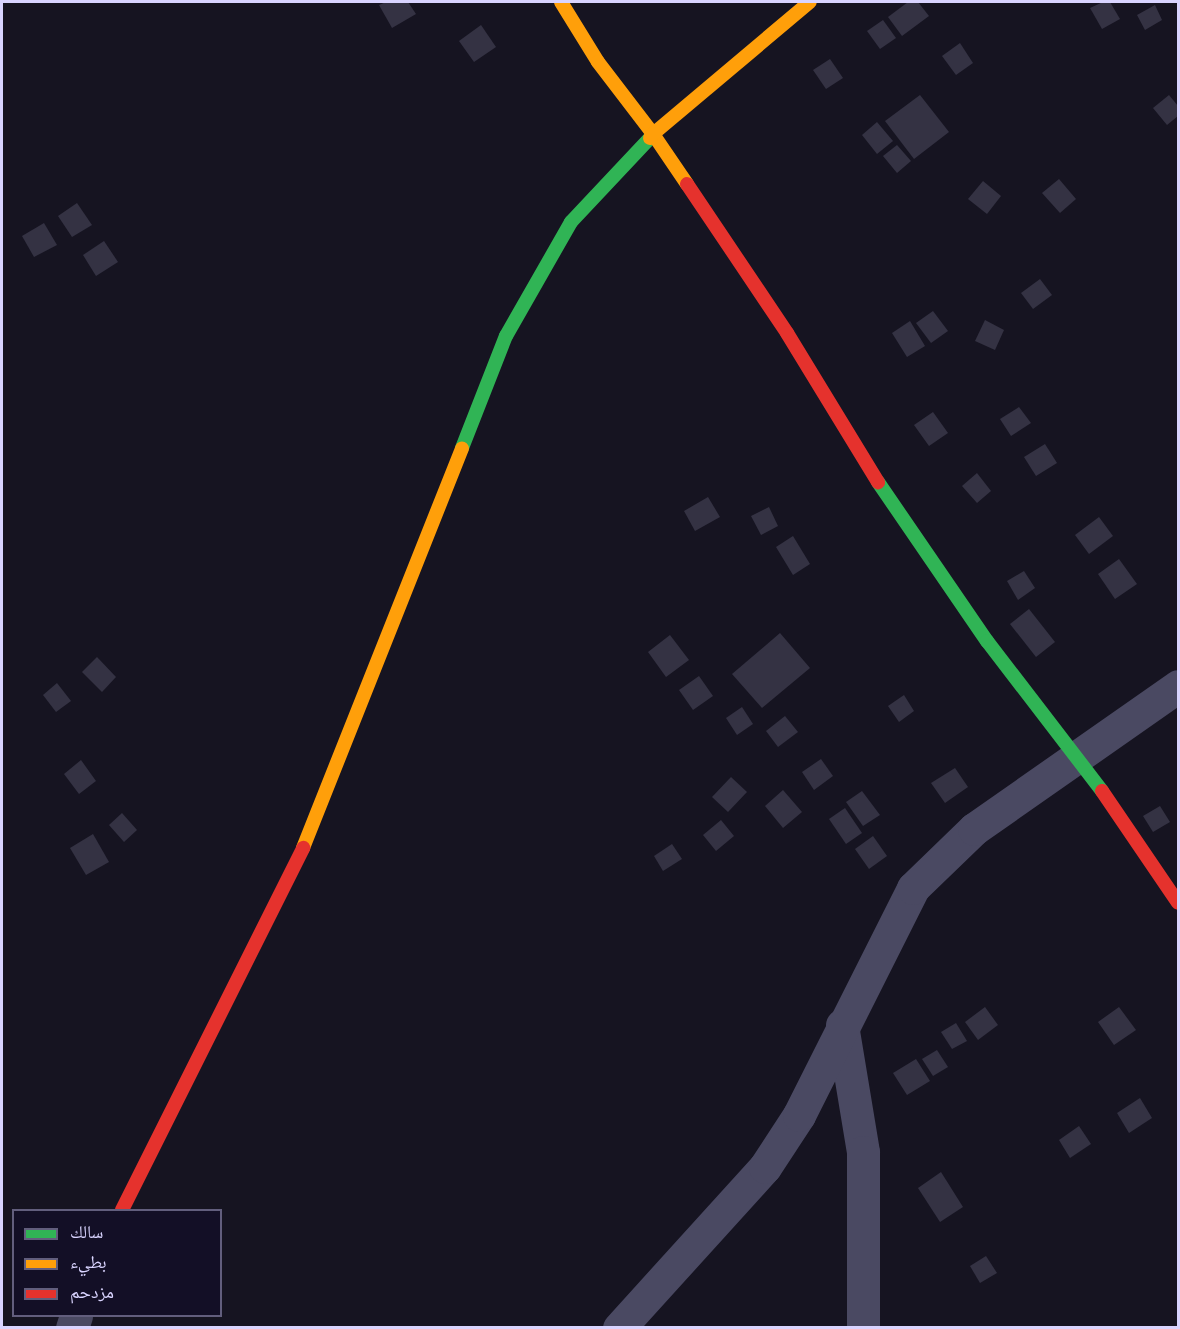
<!DOCTYPE html>
<html>
<head>
<meta charset="utf-8">
<style>
	body { margin:0 }
	#map { position:relative; width:1180px; height:1329px; overflow:hidden; background:#161421; font-family:Mulish,"Noto Naskh Arabic",sans-serif }
	div>[style] { position:absolute }
	[style*='--x'] { left:calc(var(--x)*1px); top:calc(var(--y)*1px); width:calc(var(--w)*1px); rotate:calc(var(--a)*1deg) }
	.building>* { inset:0; background:#343243 }
	.street>* { height:33px; margin:-16.5px; padding:0 16.5px; transform-origin:16.5px; border-radius:16.5px; background:#4a4962 }
	.fast>* { height:14px; margin:-7px; padding:0 7px; transform-origin:7px; border-radius:7px; background:#30b455 }
	.slow>* { height:14px; margin:-7px; padding:0 7px; transform-origin:7px; border-radius:7px; background:#ff9f0a }
	.jam>* { height:14px; margin:-7px; padding:0 7px; transform-origin:7px; border-radius:7px; background:#e5322d }
	span { translate:-50% -50%; white-space:nowrap; text-align:center; line-height:1.15; -webkit-text-stroke:4.5px #130f26; paint-order:stroke }
	.frame { position:absolute; inset:0; border:3px solid #d9d4ff; pointer-events:none }
	.legend { position:absolute; left:12px; top:1209px; width:210px; height:108px; box-sizing:border-box; background:#130f26; border:2px solid #625e7d; margin:0; padding:8px 10px; list-style:none; font-size:18px; color:#d9d4ff }
	.legend li { display:flex; align-items:center; gap:12px; height:30px }
	.legend b { width:30px; border:2px solid #625e7d }
</style>
</head>
<body>
<div id="map">
	<div class="building">
		<i style="clip-path:polygon(386px 2px,408px 2px,416px 14px,392px 28px,379px 5px)"></i>
		<i style="clip-path:polygon(908px 2px,918px 2px,929px 16px,902px 36px,888px 17px)"></i>
		<i style="clip-path:polygon(1103px 2px,1110px 2px,1120px 19px,1102px 29px,1090px 8px)"></i>
		<i style="clip-path:polygon(1155px 5px,1162px 20px,1145px 30px,1137px 15px)"></i>
		<i style="clip-path:polygon(883px 20px,896px 38px,880px 49px,867px 31px)"></i>
		<i style="clip-path:polygon(481px 25px,496px 47px,474px 62px,459px 41px)"></i>
		<i style="clip-path:polygon(960px 43px,973px 63px,956px 75px,942px 56px)"></i>
		<i style="clip-path:polygon(830px 59px,843px 78px,826px 89px,813px 70px)"></i>
		<i style="clip-path:polygon(920px 95px,949px 132px,914px 159px,885px 121px)"></i>
		<i style="clip-path:polygon(1169px 95px,1178px 106px,1178px 116px,1167px 125px,1153px 108px)"></i>
		<i style="clip-path:polygon(877px 122px,893px 141px,877px 154px,862px 135px)"></i>
		<i style="clip-path:polygon(897px 145px,911px 161px,897px 173px,883px 156px)"></i>
		<i style="clip-path:polygon(1059px 179px,1076px 199px,1060px 213px,1042px 193px)"></i>
		<i style="clip-path:polygon(983px 181px,1001px 196px,987px 214px,968px 199px)"></i>
		<i style="clip-path:polygon(77px 203px,92px 225px,72px 237px,58px 216px)"></i>
		<i style="clip-path:polygon(44px 223px,57px 245px,34px 257px,22px 236px)"></i>
		<i style="clip-path:polygon(104px 241px,118px 262px,96px 276px,83px 255px)"></i>
		<i style="clip-path:polygon(1040px 279px,1052px 295px,1033px 309px,1021px 293px)"></i>
		<i style="clip-path:polygon(933px 311px,948px 331px,931px 343px,916px 323px)"></i>
		<i style="clip-path:polygon(985px 320px,1004px 330px,995px 350px,975px 341px)"></i>
		<i style="clip-path:polygon(910px 321px,925px 346px,907px 357px,892px 333px)"></i>
		<i style="clip-path:polygon(1019px 407px,1031px 423px,1011px 436px,1000px 419px)"></i>
		<i style="clip-path:polygon(933px 412px,948px 433px,929px 446px,914px 425px)"></i>
		<i style="clip-path:polygon(1045px 444px,1057px 463px,1036px 476px,1024px 457px)"></i>
		<i style="clip-path:polygon(977px 473px,991px 491px,977px 503px,962px 486px)"></i>
		<i style="clip-path:polygon(708px 497px,720px 517px,695px 531px,684px 511px)"></i>
		<i style="clip-path:polygon(769px 507px,778px 526px,761px 535px,751px 516px)"></i>
		<i style="clip-path:polygon(1099px 517px,1113px 536px,1089px 554px,1075px 535px)"></i>
		<i style="clip-path:polygon(793px 536px,810px 564px,793px 575px,776px 547px)"></i>
		<i style="clip-path:polygon(1119px 559px,1137px 584px,1115px 599px,1098px 574px)"></i>
		<i style="clip-path:polygon(1024px 571px,1035px 588px,1018px 600px,1007px 581px)"></i>
		<i style="clip-path:polygon(1029px 609px,1055px 642px,1036px 657px,1010px 624px)"></i>
		<i style="clip-path:polygon(780px 633px,810px 668px,762px 708px,732px 674px)"></i>
		<i style="clip-path:polygon(670px 635px,689px 660px,666px 677px,648px 652px)"></i>
		<i style="clip-path:polygon(97px 657px,116px 677px,102px 692px,82px 672px)"></i>
		<i style="clip-path:polygon(699px 676px,713px 696px,693px 710px,679px 690px)"></i>
		<i style="clip-path:polygon(57px 683px,71px 701px,56px 712px,43px 695px)"></i>
		<i style="clip-path:polygon(904px 695px,914px 711px,899px 722px,888px 706px)"></i>
		<i style="clip-path:polygon(742px 707px,753px 724px,737px 735px,726px 718px)"></i>
		<i style="clip-path:polygon(785px 716px,798px 732px,778px 747px,766px 731px)"></i>
		<i style="clip-path:polygon(821px 759px,833px 776px,814px 790px,802px 772px)"></i>
		<i style="clip-path:polygon(81px 760px,96px 781px,79px 794px,64px 774px)"></i>
		<i style="clip-path:polygon(955px 768px,968px 787px,945px 803px,931px 783px)"></i>
		<i style="clip-path:polygon(731px 777px,747px 792px,728px 812px,712px 797px)"></i>
		<i style="clip-path:polygon(783px 790px,802px 812px,783px 828px,765px 806px)"></i>
		<i style="clip-path:polygon(862px 791px,880px 815px,863px 826px,846px 802px)"></i>
		<i style="clip-path:polygon(1160px 806px,1170px 822px,1153px 832px,1143px 816px)"></i>
		<i style="clip-path:polygon(845px 808px,862px 833px,846px 844px,829px 819px)"></i>
		<i style="clip-path:polygon(122px 813px,137px 830px,124px 842px,109px 825px)"></i>
		<i style="clip-path:polygon(721px 820px,734px 836px,716px 851px,703px 835px)"></i>
		<i style="clip-path:polygon(93px 834px,109px 862px,86px 875px,70px 848px)"></i>
		<i style="clip-path:polygon(873px 836px,887px 856px,869px 869px,855px 849px)"></i>
		<i style="clip-path:polygon(672px 844px,682px 859px,663px 871px,654px 856px)"></i>
		<i style="clip-path:polygon(985px 1007px,998px 1025px,978px 1040px,965px 1022px)"></i>
		<i style="clip-path:polygon(1119px 1007px,1136px 1030px,1114px 1045px,1098px 1022px)"></i>
		<i style="clip-path:polygon(956px 1023px,967px 1041px,952px 1049px,941px 1032px)"></i>
		<i style="clip-path:polygon(937px 1050px,948px 1067px,933px 1076px,922px 1059px)"></i>
		<i style="clip-path:polygon(916px 1059px,930px 1081px,907px 1095px,893px 1073px)"></i>
		<i style="clip-path:polygon(1140px 1098px,1152px 1118px,1129px 1133px,1117px 1113px)"></i>
		<i style="clip-path:polygon(1079px 1126px,1091px 1144px,1070px 1158px,1059px 1140px)"></i>
		<i style="clip-path:polygon(941px 1172px,963px 1207px,940px 1222px,918px 1188px)"></i>
		<i style="clip-path:polygon(986px 1256px,997px 1273px,980px 1283px,970px 1266px)"></i>
	</div>
	<div class="street">
		<i style="--x:842;--y:1025;--w:129;--a:80.6"></i>
		<i style="--x:863;--y:1152;--w:176;--a:90"></i>
		<i style="--x:72;--y:1328;--w:13;--a:-72"></i>
		<i style="--x:619;--y:1328;--w:217;--a:-47.8"></i>
		<i style="--x:765;--y:1167;--w:62;--a:-56.8"></i>
		<i style="--x:799;--y:1115;--w:254;--a:-63.3"></i>
		<i style="--x:913;--y:888;--w:85;--a:-44"></i>
		<i style="--x:974;--y:829;--w:249;--a:-35"></i>
	</div>
	<div class="fast">
		<i style="--x:462;--y:448;--w:120;--a:-68.6"></i>
		<i style="--x:506;--y:336;--w:131;--a:-60.3"></i>
		<i style="--x:571;--y:222;--w:115;--a:-46.8"></i>
		<i style="--x:878;--y:482;--w:193;--a:55.6"></i>
		<i style="--x:987;--y:641;--w:189;--a:52.5"></i>
	</div>
	<div class="slow">
		<i style="--x:561;--y:2;--w:70;--a:58.3"></i>
		<i style="--x:598;--y:62;--w:91;--a:52.6"></i>
		<i style="--x:653;--y:134;--w:5;--a:127"></i>
		<i style="--x:687;--y:184;--w:60;--a:-124.2"></i>
		<i style="--x:653;--y:134;--w:205;--a:-40.1"></i>
		<i style="--x:303;--y:848;--w:430;--a:-68.3"></i>
	</div>
	<div class="jam">
		<i style="--x:687;--y:184;--w:179;--a:56.1"></i>
		<i style="--x:787;--y:333;--w:175;--a:58.6"></i>
		<i style="--x:1102;--y:791;--w:135;--a:55.8"></i>
		<i style="--x:122;--y:1210;--w:405;--a:-63.4"></i>
	</div>
	<div class="frame"></div>
	<ul class="legend">
	<li><b style="height:8px;background:#30b455"></b>سالك</li>
	<li><b style="height:8px;background:#ff9f0a"></b>بطيء</li>
	<li><b style="height:8px;background:#e5322d"></b>مزدحم</li>
	</ul>
</div>
</body>
</html>
